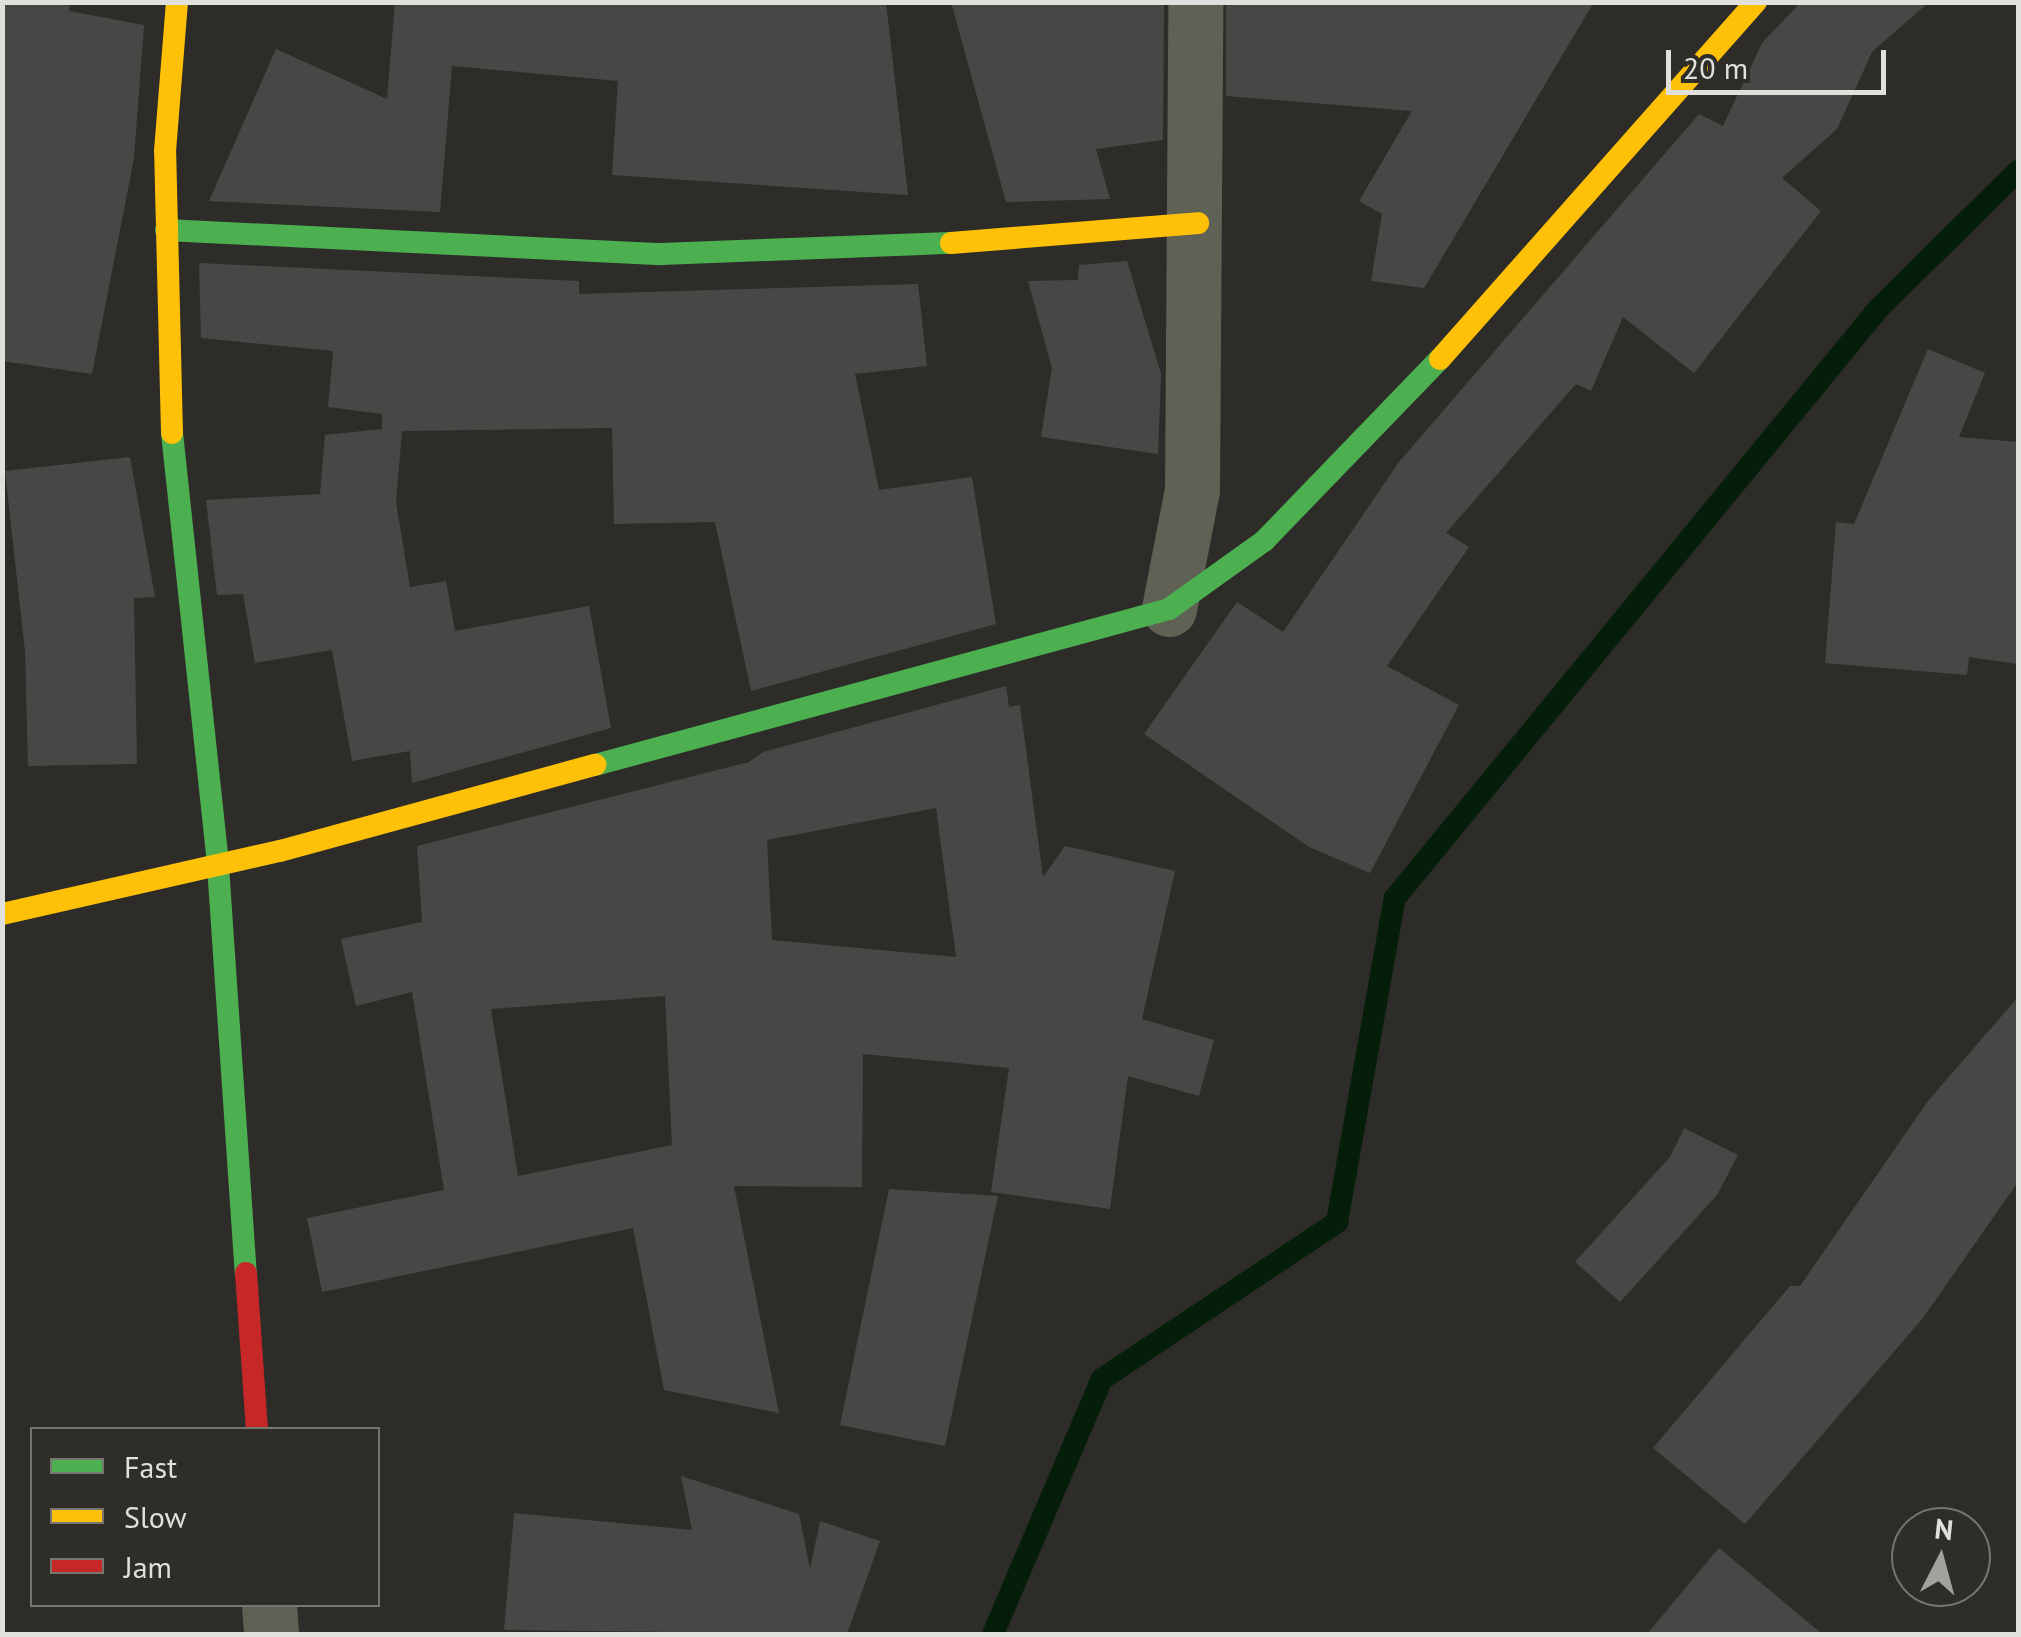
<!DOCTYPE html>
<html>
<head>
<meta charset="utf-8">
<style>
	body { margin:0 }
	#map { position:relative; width:2021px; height:1637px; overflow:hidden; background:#2e2c29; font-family:"PT Sans",sans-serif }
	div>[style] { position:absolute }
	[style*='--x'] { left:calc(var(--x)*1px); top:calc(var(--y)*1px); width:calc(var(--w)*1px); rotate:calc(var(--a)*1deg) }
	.stream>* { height:22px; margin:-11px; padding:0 11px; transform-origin:11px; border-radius:11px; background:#051e09 }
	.building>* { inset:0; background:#494745 }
	.street>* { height:55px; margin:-27.5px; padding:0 27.5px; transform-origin:27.5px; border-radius:27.5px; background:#5e6153 }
	.fast>* { height:22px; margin:-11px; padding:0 11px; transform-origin:11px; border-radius:11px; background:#4caf50 }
	.slow>* { height:22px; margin:-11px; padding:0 11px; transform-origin:11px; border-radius:11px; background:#ffc107 }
	.jam>* { height:22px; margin:-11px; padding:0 11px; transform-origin:11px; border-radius:11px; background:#c62828 }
	span { translate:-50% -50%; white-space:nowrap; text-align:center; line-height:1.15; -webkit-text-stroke:8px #2f2d28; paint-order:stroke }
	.frame { position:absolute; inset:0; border:5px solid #e2e0dd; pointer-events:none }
	.legend { position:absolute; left:30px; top:1427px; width:350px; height:180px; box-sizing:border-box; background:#2f2d28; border:2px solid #777570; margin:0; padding:12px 18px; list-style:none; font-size:30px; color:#e2e0dd }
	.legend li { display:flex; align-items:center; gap:20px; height:50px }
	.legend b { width:50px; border:2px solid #777570 }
	.north { position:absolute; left:1891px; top:1507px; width:100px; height:100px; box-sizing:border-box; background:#2f2d28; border:2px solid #777570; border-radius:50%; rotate:6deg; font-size:28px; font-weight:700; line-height:40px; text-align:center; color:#e2e0dd }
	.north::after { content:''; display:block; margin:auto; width:35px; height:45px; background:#a3a19e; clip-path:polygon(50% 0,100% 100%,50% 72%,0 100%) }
	.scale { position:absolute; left:1666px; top:50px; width:220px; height:45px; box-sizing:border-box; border:5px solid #e2e0dd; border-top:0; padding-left:12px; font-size:30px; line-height:35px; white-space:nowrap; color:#e2e0dd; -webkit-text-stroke:8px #2f2d28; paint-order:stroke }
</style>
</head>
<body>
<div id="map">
	<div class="stream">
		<i style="--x:993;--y:1634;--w:277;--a:-66.9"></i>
		<i style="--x:1102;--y:1379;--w:283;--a:-33.7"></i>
		<i style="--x:1337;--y:1222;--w:329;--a:-79.9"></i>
		<i style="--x:1395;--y:898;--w:763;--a:-50.64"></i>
		<i style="--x:1879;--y:308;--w:195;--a:-44.6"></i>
	</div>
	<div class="building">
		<i style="clip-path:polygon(2px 2px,70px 2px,69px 11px,144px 25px,134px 158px,92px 374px,2px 361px)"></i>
		<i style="clip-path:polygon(395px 2px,886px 2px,908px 195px,612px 175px,618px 81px,452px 66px,440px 212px,209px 201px,276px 49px,387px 99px)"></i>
		<i style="clip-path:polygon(951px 2px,1164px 2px,1163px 140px,1096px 149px,1110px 199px,1006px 202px)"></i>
		<i style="clip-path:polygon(1226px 2px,1594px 2px,1424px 288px,1371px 281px,1382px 214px,1359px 201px,1412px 111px,1226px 96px)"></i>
		<i style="clip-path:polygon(1801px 2px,1929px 2px,1872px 52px,1837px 129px,1782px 178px,1821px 211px,1694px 373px,1623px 317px,1591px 391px,1576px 384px,1446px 533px,1469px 547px,1387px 666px,1459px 705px,1370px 873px,1309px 847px,1144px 734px,1237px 602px,1283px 632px,1399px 462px,1699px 114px,1723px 126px,1762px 43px)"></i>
		<i style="clip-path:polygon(1127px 261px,1161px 374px,1158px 454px,1041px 437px,1052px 368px,1028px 281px,1078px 280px,1079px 265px)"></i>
		<i style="clip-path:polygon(199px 263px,579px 281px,579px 294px,918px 284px,927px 366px,855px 374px,879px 490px,972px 477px,996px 624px,751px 691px,715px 522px,614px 524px,612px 428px,402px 431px,396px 502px,410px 587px,446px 581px,455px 631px,589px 606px,611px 728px,412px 783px,410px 751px,352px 761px,332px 650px,255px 663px,243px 594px,217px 595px,206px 500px,320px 494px,325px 435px,382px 429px,382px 414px,328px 407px,333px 351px,201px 338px)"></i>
		<i style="clip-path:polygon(1928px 349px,1985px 373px,1959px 437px,2018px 442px,2018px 664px,1969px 657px,1967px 675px,1825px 663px,1836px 522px,1854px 524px)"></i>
		<i style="clip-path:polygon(130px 457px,155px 597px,134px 598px,137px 764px,28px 766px,25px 651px,5px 471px)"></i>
		<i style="clip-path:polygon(evenodd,1006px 686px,1009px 707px,1020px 705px,1043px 877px,1065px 846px,1175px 871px,1142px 1019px,1214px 1040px,1199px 1096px,1128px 1076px,1110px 1209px,991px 1192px,1009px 1068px,863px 1054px,862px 1187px,734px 1186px,779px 1413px,664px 1390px,633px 1228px,322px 1292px,307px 1218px,444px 1190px,412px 992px,356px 1006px,341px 939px,422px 922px,417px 846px,749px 762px,763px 752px,1006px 686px,936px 808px,956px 957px,772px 940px,767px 840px,936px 808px,1006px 686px,665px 996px,672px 1145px,518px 1176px,491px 1009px,665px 996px)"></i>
		<i style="clip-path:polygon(2018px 997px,2018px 1182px,1923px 1318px,1745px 1524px,1653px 1448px,1790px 1286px,1800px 1286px,1928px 1101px)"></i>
		<i style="clip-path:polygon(1684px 1128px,1738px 1155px,1717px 1195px,1620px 1302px,1575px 1262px,1670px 1157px)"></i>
		<i style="clip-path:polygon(889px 1189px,998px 1196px,945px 1446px,840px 1425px)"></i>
		<i style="clip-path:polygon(681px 1476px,799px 1514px,810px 1569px,820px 1521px,880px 1541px,847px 1634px,504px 1630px,514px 1513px,692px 1530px)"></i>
		<i style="clip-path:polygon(1719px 1548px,1822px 1634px,1647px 1634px)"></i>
	</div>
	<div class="street">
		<i style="--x:1169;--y:609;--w:122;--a:-79.1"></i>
		<i style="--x:1192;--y:489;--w:487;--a:-89.6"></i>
		<i style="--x:269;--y:1604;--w:30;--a:86"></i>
	</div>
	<div class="fast">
		<i style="--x:166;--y:230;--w:496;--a:2.8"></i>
		<i style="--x:661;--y:254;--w:290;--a:-2.2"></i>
		<i style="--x:172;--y:433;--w:435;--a:83.9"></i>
		<i style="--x:218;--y:866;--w:408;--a:86.1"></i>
		<i style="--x:595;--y:765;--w:595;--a:-15.2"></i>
		<i style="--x:1169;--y:609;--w:117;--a:-35.6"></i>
		<i style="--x:1264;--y:541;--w:253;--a:-46"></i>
	</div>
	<div class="slow">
		<i style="--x:951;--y:243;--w:248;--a:-4.6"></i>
		<i style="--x:1440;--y:359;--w:477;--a:-48.5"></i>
		<i style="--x:172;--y:433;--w:282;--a:-91.4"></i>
		<i style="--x:165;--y:151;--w:149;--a:-85.4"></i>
		<i style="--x:2;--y:914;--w:285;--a:-12.8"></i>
		<i style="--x:280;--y:851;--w:327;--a:-15.3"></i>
	</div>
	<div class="jam">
		<i style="--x:246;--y:1273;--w:157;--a:86"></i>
	</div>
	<div class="frame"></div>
	<ul class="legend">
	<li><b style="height:12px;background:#4caf50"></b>Fast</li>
	<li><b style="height:12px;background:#ffc107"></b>Slow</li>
	<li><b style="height:12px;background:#c62828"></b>Jam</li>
	</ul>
	<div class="north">N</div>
	<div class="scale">20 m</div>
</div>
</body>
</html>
